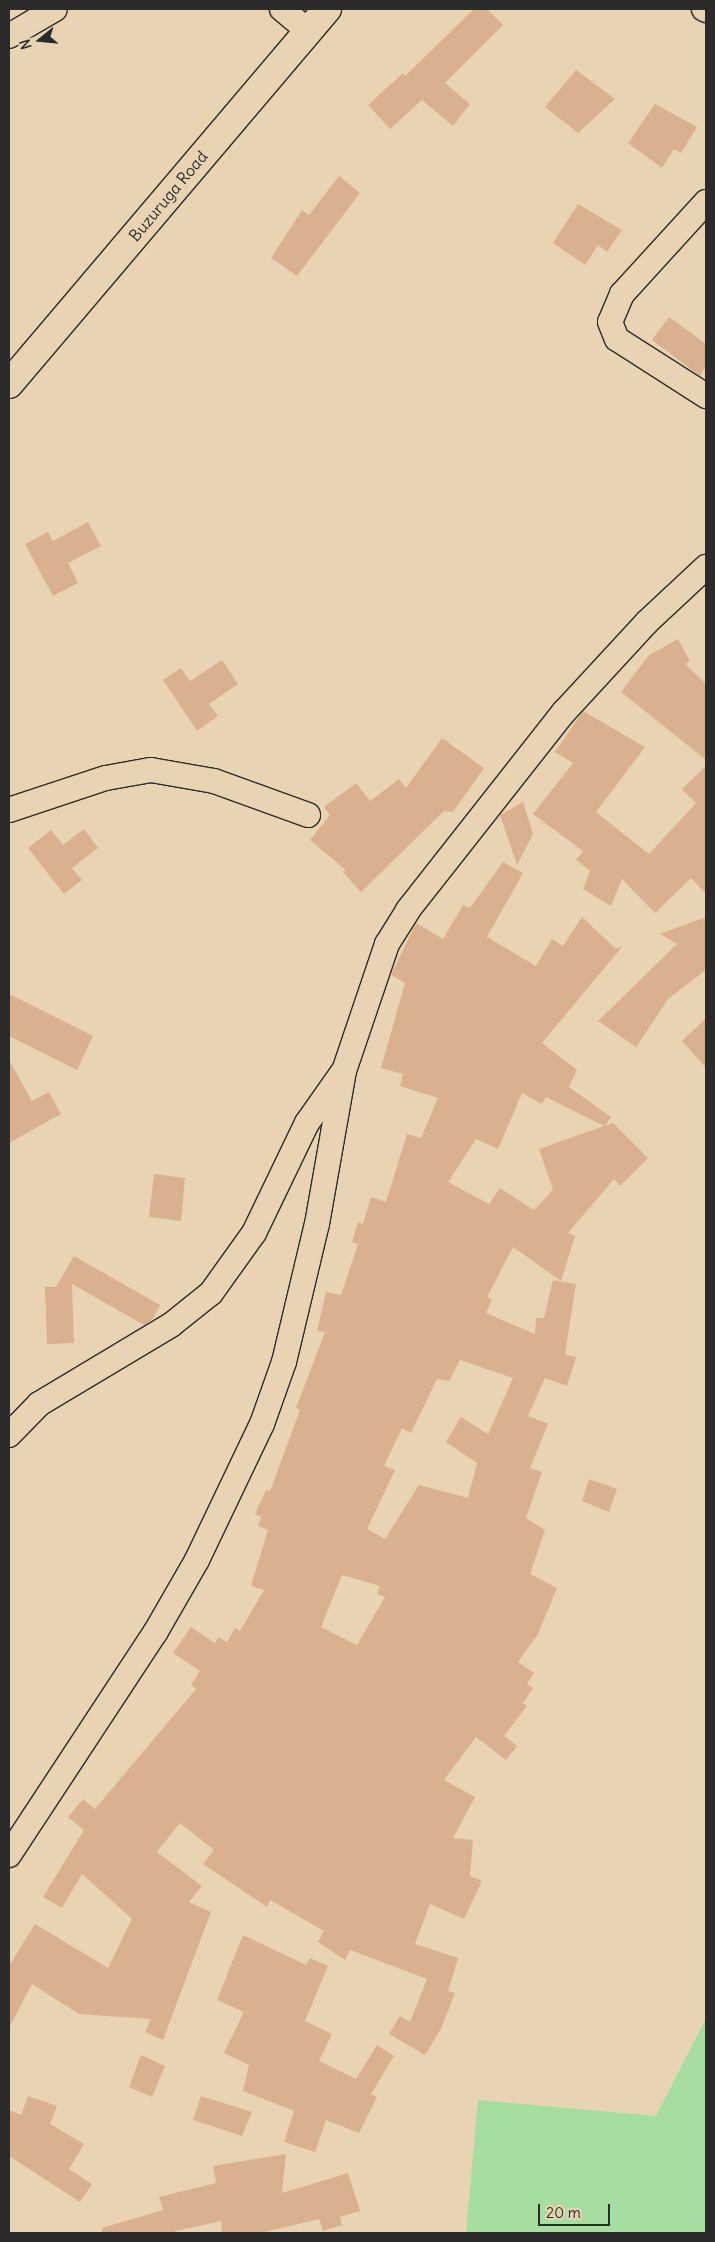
<!DOCTYPE html>
<html>
<head>
<meta charset="utf-8">
<style>
	body { margin:0 }
	#map { position:relative; width:715px; height:2242px; overflow:hidden; background:#e8d4b2; font-family:Delius,sans-serif }
	div>[style] { position:absolute }
	[style*='--x'] { left:calc(var(--x)*1px); top:calc(var(--y)*1px); width:calc(var(--w)*1px); rotate:calc(var(--a)*1deg) }
	.green>* { inset:0; background:#a6dda1 }
	.building>* { inset:0; background:#dab18f }
	.roads { filter:drop-shadow(1px 0 #2b2b2b) drop-shadow(-1px 0 #2b2b2b) drop-shadow(0 1px #2b2b2b) drop-shadow(0 -1px #2b2b2b) }
	.minor>* { height:24px; margin:-12px; padding:0 12px; transform-origin:12px; border-radius:12px; background:#e8d4b2 }
	.secondary>* { height:28px; margin:-14px; padding:0 14px; transform-origin:14px; border-radius:14px; background:#e8d4b2 }
	span { translate:-50% -50%; white-space:nowrap; text-align:center; line-height:1.15; -webkit-text-stroke:4.5px #e8d4b2; paint-order:stroke }
	.street-label { font-size:16px; color:#2b2b2b }
	.frame { position:absolute; inset:0; border:10px solid #2b2b2b; pointer-events:none }
	.north { position:absolute; left:15px; top:15px; width:50px; height:50px; -webkit-text-stroke:4px #e8d4b2; paint-order:stroke; rotate:253deg; font-size:14px; font-weight:700; line-height:20px; text-align:center; color:#2b2b2b }
	.north::after { content:''; display:block; margin:auto; width:18px; height:22px; background:#2b2b2b; clip-path:polygon(50% 0,100% 100%,50% 72%,0 100%) }
	.scale { position:absolute; left:538px; top:2204px; width:72px; height:22px; box-sizing:border-box; border:2px solid #2b2b2b; border-top:0; padding-left:6px; font-size:15px; line-height:18px; white-space:nowrap; color:#2b2b2b; -webkit-text-stroke:4px #e8d4b2; paint-order:stroke }
</style>
</head>
<body>
<div id="map">
	<div class="green">
		<i style="clip-path:polygon(706px 2019px,706px 2233px,466px 2233px,478px 2100px,656px 2116px)"></i>
	</div>
	<div class="building">
		<i style="clip-path:polygon(474px 9px,487px 9px,503px 25px,445px 83px,470px 104px,453px 126px,422px 100px,390px 129px,368px 105px,403px 73px,405px 76px)"></i>
		<i style="clip-path:polygon(576px 70px,615px 99px,578px 133px,545px 107px)"></i>
		<i style="clip-path:polygon(655px 104px,697px 127px,681px 153px,674px 149px,662px 168px,628px 143px)"></i>
		<i style="clip-path:polygon(339px 176px,360px 193px,297px 276px,271px 258px,302px 210px,309px 215px)"></i>
		<i style="clip-path:polygon(578px 204px,622px 230px,607px 252px,598px 245px,585px 265px,553px 243px)"></i>
		<i style="clip-path:polygon(669px 317px,706px 344px,706px 366px,700px 376px,652px 340px)"></i>
		<i style="clip-path:polygon(88px 522px,101px 546px,68px 563px,78px 583px,53px 596px,25px 544px,48px 532px,53px 541px)"></i>
		<i style="clip-path:polygon(678px 639px,690px 661px,685px 664px,706px 684px,706px 760px,621px 692px,649px 655px)"></i>
		<i style="clip-path:polygon(222px 660px,238px 684px,209px 704px,218px 716px,197px 731px,163px 680px,181px 668px,190px 681px)"></i>
		<i style="clip-path:polygon(583px 711px,645px 747px,596px 812px,649px 854px,696px 803px,682px 789px,706px 766px,706px 894px,691px 878px,655px 913px,622px 879px,611px 906px,583px 889px,590px 871px,576px 860px,583px 851px,533px 814px,573px 763px,555px 752px)"></i>
		<i style="clip-path:polygon(442px 738px,484px 768px,453px 812px,444px 811px,361px 892px,343px 872px,346px 870px,310px 840px,330px 815px,324px 807px,356px 783px,370px 801px,399px 779px,406px 788px)"></i>
		<i style="clip-path:polygon(523px 802px,533px 834px,517px 865px,500px 815px)"></i>
		<i style="clip-path:polygon(84px 829px,98px 848px,72px 868px,82px 880px,64px 894px,28px 848px,51px 830px,63px 845px)"></i>
		<i style="clip-path:polygon(evenodd,503px 862px,523px 873px,487px 937px,536px 966px,552px 939px,563px 946px,582px 917px,616px 949px,622px 947px,542px 1043px,577px 1070px,569px 1087px,611px 1117px,605px 1126px,613px 1123px,648px 1158px,620px 1186px,614px 1179px,568px 1233px,575px 1236px,561px 1281px,513px 1247px,487px 1297px,492px 1299px,486px 1313px,535px 1334px,536px 1318px,544px 1318px,553px 1280px,576px 1284px,565px 1354px,576px 1357px,567px 1386px,545px 1378px,528px 1416px,548px 1424px,530px 1468px,542px 1472px,526px 1518px,545px 1530px,530px 1574px,557px 1588px,538px 1634px,518px 1662px,534px 1673px,527px 1684px,533px 1688px,523px 1703px,527px 1706px,504px 1736px,517px 1746px,506px 1760px,476px 1737px,444px 1780px,475px 1797px,453px 1838px,473px 1840px,470px 1876px,482px 1881px,464px 1919px,430px 1904px,415px 1944px,458px 1958px,448px 1991px,455px 1993px,441px 2029px,425px 2055px,389px 2034px,400px 2016px,410px 2022px,427px 1979px,350px 1950px,345px 1960px,318px 1942px,324px 1931px,270px 1900px,267px 1907px,203px 1864px,214px 1850px,180px 1823px,157px 1852px,202px 1886px,189px 1902px,211px 1912px,163px 2040px,145px 2032px,151px 2019px,79px 2014px,32px 1984px,9px 2028px,9px 1966px,35px 1924px,108px 1968px,132px 1919px,82px 1874px,62px 1908px,43px 1897px,84px 1830px,68px 1817px,83px 1799px,95px 1809px,196px 1689px,191px 1685px,200px 1671px,173px 1653px,191px 1627px,215px 1643px,218px 1637px,227px 1642px,235px 1628px,240px 1631px,264px 1590px,251px 1586px,268px 1530px,258px 1526px,261px 1517px,255px 1514px,266px 1490px,270px 1491px,300px 1410px,296px 1408px,325px 1332px,317px 1331px,326px 1292px,341px 1295px,358px 1244px,352px 1242px,358px 1222px,363px 1224px,371px 1197px,386px 1202px,407px 1134px,421px 1138px,438px 1098px,400px 1086px,403px 1074px,381px 1068px,405px 983px,391px 975px,416px 923px,443px 939px,463px 905px,470px 908px,503px 862px,522px 1093px,542px 1104px,546px 1097px,604px 1126px,539px 1149px,553px 1190px,534px 1210px,500px 1188px,489px 1204px,448px 1182px,476px 1139px,498px 1149px,522px 1093px,503px 862px,460px 1360px,513px 1378px,488px 1434px,461px 1417px,446px 1442px,477px 1463px,468px 1498px,419px 1485px,385px 1539px,367px 1529px,395px 1470px,384px 1466px,402px 1428px,411px 1433px,437px 1379px,449px 1381px,460px 1360px,503px 862px,342px 1575px,380px 1586px,377px 1594px,385px 1597px,357px 1645px,321px 1627px,342px 1575px)"></i>
		<i style="clip-path:polygon(706px 917px,706px 970px,668px 999px,636px 1047px,598px 1021px,677px 944px,660px 934px)"></i>
		<i style="clip-path:polygon(9px 994px,93px 1036px,77px 1070px,9px 1036px)"></i>
		<i style="clip-path:polygon(706px 1018px,706px 1068px,682px 1041px)"></i>
		<i style="clip-path:polygon(9px 1060px,32px 1101px,49px 1092px,61px 1114px,9px 1143px)"></i>
		<i style="clip-path:polygon(154px 1174px,185px 1178px,181px 1221px,149px 1217px)"></i>
		<i style="clip-path:polygon(74px 1256px,160px 1305px,152px 1320px,144px 1325px,72px 1284px,74px 1343px,47px 1344px,45px 1287px,56px 1287px)"></i>
		<i style="clip-path:polygon(589px 1479px,617px 1489px,609px 1512px,582px 1501px)"></i>
		<i style="clip-path:polygon(243px 1935px,306px 1965px,310px 1958px,328px 1966px,305px 2021px,332px 2034px,319px 2061px,356px 2079px,377px 2045px,394px 2056px,371px 2094px,377px 2097px,359px 2133px,326px 2120px,315px 2152px,284px 2142px,294px 2111px,243px 2091px,249px 2065px,224px 2053px,244px 2012px,217px 2000px)"></i>
		<i style="clip-path:polygon(141px 2055px,165px 2066px,152px 2097px,129px 2087px)"></i>
		<i style="clip-path:polygon(28px 2096px,57px 2106px,50px 2124px,84px 2144px,69px 2169px,92px 2184px,80px 2202px,9px 2156px,9px 2110px,21px 2115px)"></i>
		<i style="clip-path:polygon(201px 2096px,252px 2112px,242px 2136px,193px 2120px)"></i>
		<i style="clip-path:polygon(286px 2154px,282px 2193px,348px 2173px,360px 2211px,340px 2217px,342px 2225px,323px 2231px,319px 2219px,261px 2233px,222px 2233px,221px 2221px,168px 2233px,102px 2233px,102px 2228px,163px 2210px,159px 2197px,216px 2183px,213px 2166px)"></i>
	</div>
	<div class="roads">
		<div class="minor">
			<i style="--x:282;--y:9;--w:33;--a:40"></i>
			<i style="--x:704;--y:9;--w:2;--a:27"></i>
			<i style="--x:9;--y:36;--w:53;--a:-30.4"></i>
			<i style="--x:706;--y:202;--w:125;--a:132.4"></i>
			<i style="--x:622;--y:294;--w:30;--a:113"></i>
			<i style="--x:610;--y:322;--w:18;--a:68"></i>
			<i style="--x:617;--y:339;--w:106;--a:32.6"></i>
			<i style="--x:9;--y:810;--w:102;--a:-18.3"></i>
			<i style="--x:106;--y:778;--w:46;--a:-10.1"></i>
			<i style="--x:151;--y:770;--w:64;--a:9.9"></i>
			<i style="--x:214;--y:781;--w:100;--a:19.9"></i>
			<i style="--x:9;--y:1435;--w:43;--a:-45.9"></i>
			<i style="--x:39;--y:1404;--w:154;--a:-30.9"></i>
			<i style="--x:171;--y:1325;--w:51;--a:-38.7"></i>
			<i style="--x:211;--y:1293;--w:74;--a:-54.4"></i>
			<i style="--x:254;--y:1233;--w:122;--a:-64.3"></i>
			<i style="--x:307;--y:1123;--w:61;--a:-55"></i>
			<i style="--x:9;--y:1855;--w:266;--a:-56.7"></i>
			<i style="--x:155;--y:1633;--w:84;--a:-60.1"></i>
			<i style="--x:197;--y:1560;--w:151;--a:-64.5"></i>
			<i style="--x:262;--y:1424;--w:66;--a:-70.5"></i>
			<i style="--x:284;--y:1362;--w:142;--a:-76.6"></i>
			<i style="--x:317;--y:1224;--w:155;--a:-80"></i>
			<i style="--x:344;--y:1071;--w:134;--a:-71.3"></i>
			<i style="--x:387;--y:944;--w:40;--a:-58"></i>
			<i style="--x:408;--y:910;--w:252;--a:-51.8"></i>
			<i style="--x:564;--y:712;--w:122;--a:-47.3"></i>
			<i style="--x:647;--y:622;--w:81;--a:-43"></i>
		</div>
		<div class="secondary">
			<i style="--x:9;--y:384;--w:492;--a:-49.7"></i>
		</div>
	</div>
	<div class="street-label">
		<span style="left:168px;top:196px;rotate:-50deg">Buzuruga Road</span>
	</div>
	<div class="frame"></div>
	<div class="north">N</div>
	<div class="scale">20 m</div>
</div>
</body>
</html>
